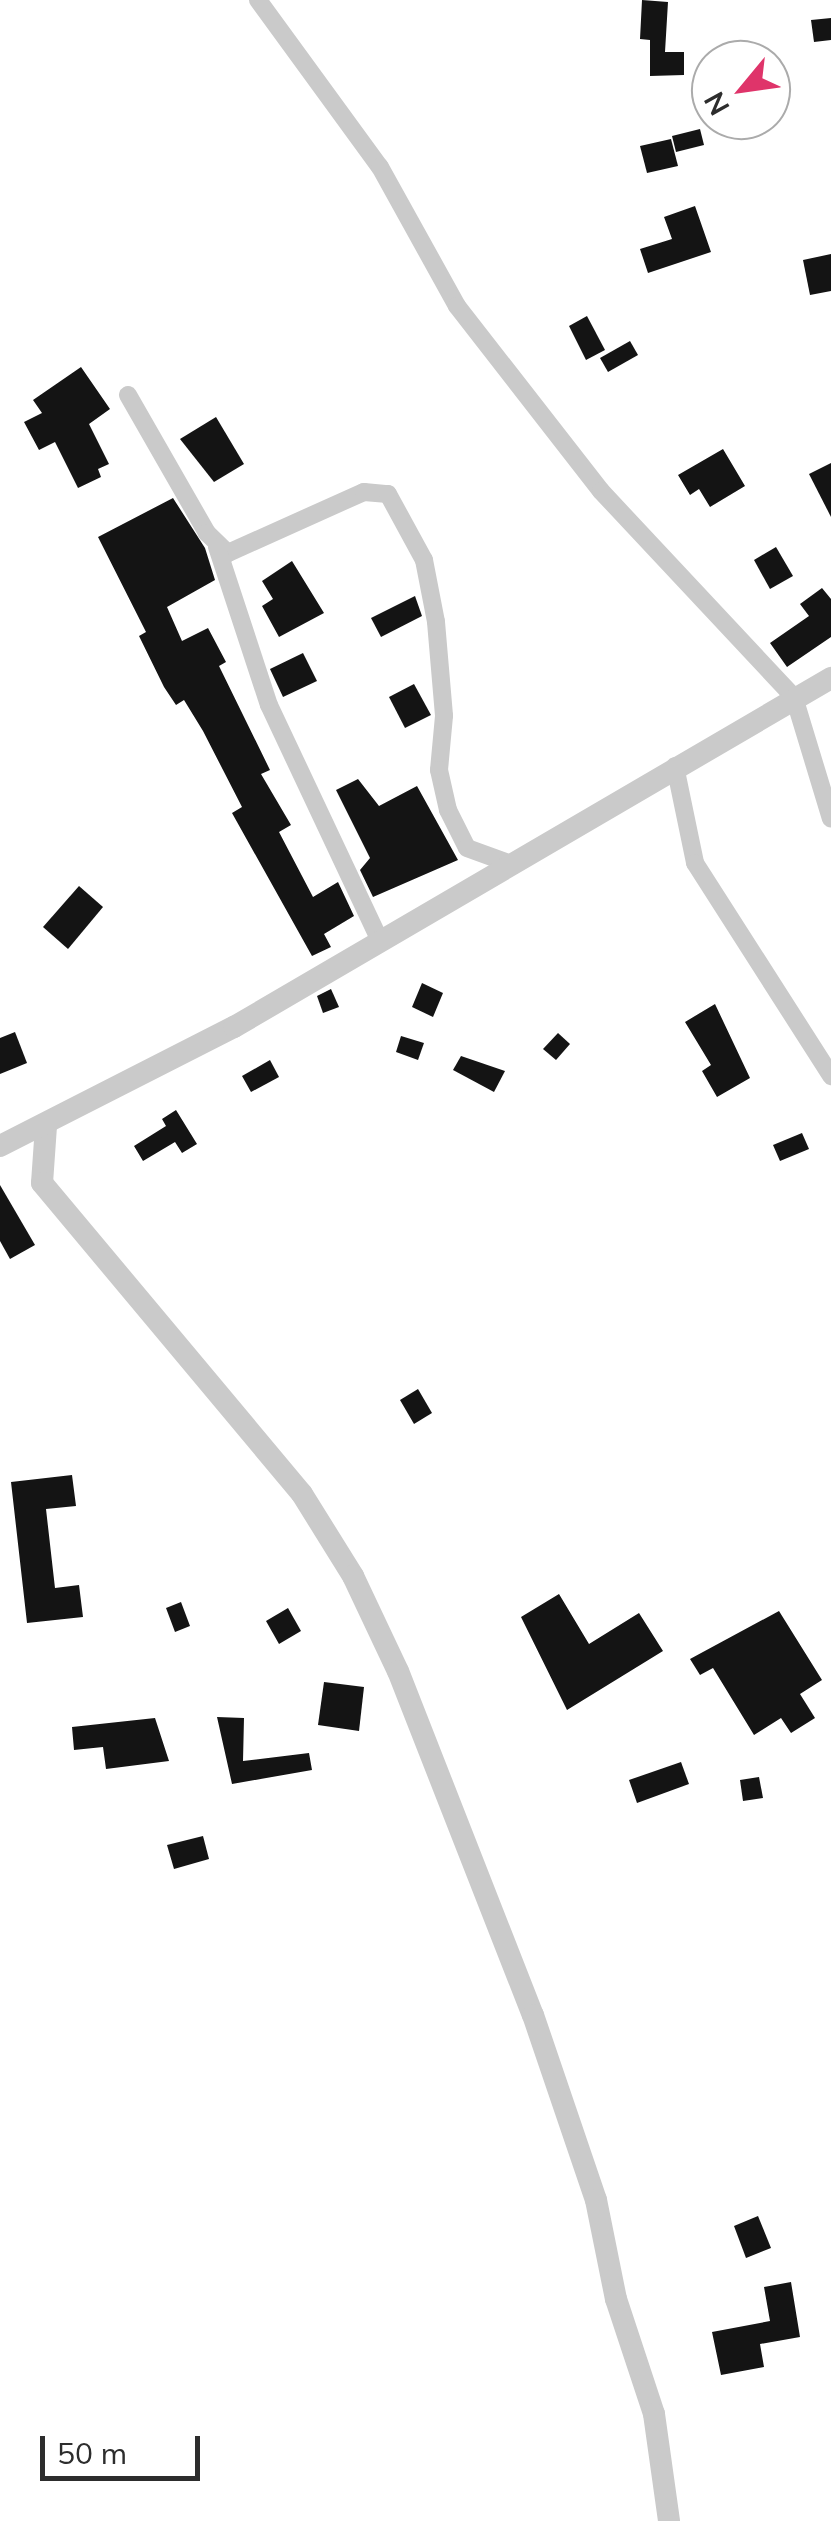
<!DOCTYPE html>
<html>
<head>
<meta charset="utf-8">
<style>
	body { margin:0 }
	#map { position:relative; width:831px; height:2521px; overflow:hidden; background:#fff; font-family:Mulish,sans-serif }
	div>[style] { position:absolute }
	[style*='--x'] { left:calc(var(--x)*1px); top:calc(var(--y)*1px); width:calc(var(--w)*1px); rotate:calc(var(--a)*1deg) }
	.building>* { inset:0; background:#141414 }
	.minor>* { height:18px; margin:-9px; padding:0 9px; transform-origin:9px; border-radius:9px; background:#cacaca }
	.tertiary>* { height:22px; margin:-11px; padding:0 11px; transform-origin:11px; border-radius:11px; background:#cacaca }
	span { translate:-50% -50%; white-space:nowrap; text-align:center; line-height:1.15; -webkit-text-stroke:10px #fff; paint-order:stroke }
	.north { position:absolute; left:691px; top:40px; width:100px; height:100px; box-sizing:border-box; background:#fff; border:2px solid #ababab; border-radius:50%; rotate:241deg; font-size:28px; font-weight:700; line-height:40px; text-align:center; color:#2d2d2d }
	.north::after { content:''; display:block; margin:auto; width:35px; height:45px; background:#df346a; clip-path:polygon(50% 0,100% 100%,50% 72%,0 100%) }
	.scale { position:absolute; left:40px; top:2436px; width:160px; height:45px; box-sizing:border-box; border:5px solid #2d2d2d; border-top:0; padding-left:12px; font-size:30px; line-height:35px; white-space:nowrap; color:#2d2d2d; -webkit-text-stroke:8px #fff; paint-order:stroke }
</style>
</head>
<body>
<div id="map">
	<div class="building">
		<i style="clip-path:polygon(642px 0,668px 2px,665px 52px,684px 52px,684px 75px,650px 76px,650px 40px,640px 39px)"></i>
		<i style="clip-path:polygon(831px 18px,831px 40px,814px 42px,811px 20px)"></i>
		<i style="clip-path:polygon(700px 129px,704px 145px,676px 152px,672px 136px)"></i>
		<i style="clip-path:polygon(671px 139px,678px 166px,647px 173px,640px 146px)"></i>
		<i style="clip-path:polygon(695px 206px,711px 252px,648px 273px,640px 249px,672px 239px,664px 217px)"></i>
		<i style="clip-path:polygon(831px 254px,831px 291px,810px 295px,803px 260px)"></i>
		<i style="clip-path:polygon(587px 316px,605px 350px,586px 360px,569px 326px)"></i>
		<i style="clip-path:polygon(630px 341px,638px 355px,608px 372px,600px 358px)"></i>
		<i style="clip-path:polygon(81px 367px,110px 409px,89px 424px,109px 464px,98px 469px,101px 477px,78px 488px,55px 442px,39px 450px,24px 422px,42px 413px,33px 400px)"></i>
		<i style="clip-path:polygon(216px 417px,244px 464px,214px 482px,180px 439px)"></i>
		<i style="clip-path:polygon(723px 449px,745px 486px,710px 507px,699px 489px,690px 495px,678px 475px)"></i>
		<i style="clip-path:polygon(831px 463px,831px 517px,809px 474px)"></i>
		<i style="clip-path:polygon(173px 498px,205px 548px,215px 580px,167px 607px,182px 641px,208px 628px,226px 662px,219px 666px,270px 770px,261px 774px,291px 825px,279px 832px,313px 897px,338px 882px,354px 916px,324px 934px,331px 947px,312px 956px,232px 813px,242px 807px,203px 731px,184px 700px,176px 705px,164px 687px,139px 636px,146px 632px,98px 537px)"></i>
		<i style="clip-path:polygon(776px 547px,793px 576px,770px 589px,754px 560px)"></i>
		<i style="clip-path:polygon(292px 561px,324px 613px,279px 637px,262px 606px,273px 599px,262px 581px)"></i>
		<i style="clip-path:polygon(822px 588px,831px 599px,831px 637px,787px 667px,770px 643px,809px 616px,800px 604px)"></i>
		<i style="clip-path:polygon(415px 596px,422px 616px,381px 637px,371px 618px)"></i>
		<i style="clip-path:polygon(303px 653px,317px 681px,283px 697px,270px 669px)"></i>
		<i style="clip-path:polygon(414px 684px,431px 715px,405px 728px,389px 697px)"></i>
		<i style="clip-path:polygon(358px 779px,379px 806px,417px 786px,458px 860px,373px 897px,360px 870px,370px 858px,336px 790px)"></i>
		<i style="clip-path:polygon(79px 886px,103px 907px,68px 949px,43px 927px)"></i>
		<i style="clip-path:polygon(422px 983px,443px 993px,433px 1017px,412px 1007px)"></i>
		<i style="clip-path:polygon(331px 989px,339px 1007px,323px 1013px,317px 996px)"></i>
		<i style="clip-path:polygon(715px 1004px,750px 1078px,717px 1097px,702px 1071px,711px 1065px,685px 1022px)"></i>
		<i style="clip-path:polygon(15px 1032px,27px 1063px,0 1074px,0 1038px)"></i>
		<i style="clip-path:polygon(558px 1033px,570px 1044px,556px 1060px,543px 1049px)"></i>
		<i style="clip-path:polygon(401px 1036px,424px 1043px,418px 1060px,396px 1052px)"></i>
		<i style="clip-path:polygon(461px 1056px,505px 1071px,494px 1092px,453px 1070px)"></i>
		<i style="clip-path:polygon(270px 1060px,279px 1077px,251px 1092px,242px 1076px)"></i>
		<i style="clip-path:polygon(176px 1110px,197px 1144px,182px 1153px,175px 1142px,143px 1161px,134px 1146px,166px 1126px,162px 1119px)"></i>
		<i style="clip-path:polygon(802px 1133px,809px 1149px,780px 1161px,773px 1145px)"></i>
		<i style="clip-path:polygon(0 1185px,35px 1245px,10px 1259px,0 1241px)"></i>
		<i style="clip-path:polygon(418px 1389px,432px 1413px,414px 1424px,400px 1400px)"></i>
		<i style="clip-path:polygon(72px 1475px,76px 1506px,46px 1509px,55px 1588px,79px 1585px,83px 1617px,27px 1623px,11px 1482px)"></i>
		<i style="clip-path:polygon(559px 1594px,589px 1644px,639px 1613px,663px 1651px,567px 1710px,521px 1617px)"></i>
		<i style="clip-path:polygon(181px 1602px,190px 1626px,175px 1632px,166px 1608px)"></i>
		<i style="clip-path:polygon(288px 1608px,301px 1631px,279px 1644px,266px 1621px)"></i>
		<i style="clip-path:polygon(779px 1611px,822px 1680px,800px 1694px,815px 1718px,791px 1733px,781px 1718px,754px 1735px,713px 1668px,700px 1675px,690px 1659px)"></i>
		<i style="clip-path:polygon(324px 1682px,364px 1687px,359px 1731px,318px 1725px)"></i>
		<i style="clip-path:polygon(217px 1717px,244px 1718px,243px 1761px,309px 1753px,312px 1770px,232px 1784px)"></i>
		<i style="clip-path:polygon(155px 1718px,169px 1761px,106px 1769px,103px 1747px,74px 1750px,72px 1727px)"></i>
		<i style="clip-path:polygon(681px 1762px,689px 1784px,637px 1803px,629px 1780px)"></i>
		<i style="clip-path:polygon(759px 1777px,763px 1798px,743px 1801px,740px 1780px)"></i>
		<i style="clip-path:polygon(203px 1836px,209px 1859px,174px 1869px,167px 1845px)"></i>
		<i style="clip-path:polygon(758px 2216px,771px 2248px,746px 2258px,734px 2226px)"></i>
		<i style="clip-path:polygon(791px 2282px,800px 2337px,760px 2344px,764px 2367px,721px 2375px,712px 2332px,770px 2321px,764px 2287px)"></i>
	</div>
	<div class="minor">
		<i style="--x:258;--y:0;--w:207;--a:53.9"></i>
		<i style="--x:380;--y:167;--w:159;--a:61"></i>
		<i style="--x:457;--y:306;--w:234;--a:52.1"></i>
		<i style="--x:601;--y:491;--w:282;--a:46.9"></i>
		<i style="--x:794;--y:697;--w:127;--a:73.1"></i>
		<i style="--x:128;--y:395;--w:159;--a:60.2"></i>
		<i style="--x:207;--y:533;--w:29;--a:44"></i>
		<i style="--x:228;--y:553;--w:149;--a:-24.2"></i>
		<i style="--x:364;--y:492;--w:24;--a:5"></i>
		<i style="--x:388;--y:494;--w:75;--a:61.4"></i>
		<i style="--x:424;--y:560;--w:63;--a:79"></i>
		<i style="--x:436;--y:622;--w:94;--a:85.1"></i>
		<i style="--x:444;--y:716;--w:54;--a:95.3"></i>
		<i style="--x:439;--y:770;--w:41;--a:77.3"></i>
		<i style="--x:448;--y:810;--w:42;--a:63.4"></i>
		<i style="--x:467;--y:848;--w:50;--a:19.9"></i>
		<i style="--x:217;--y:547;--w:166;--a:71.8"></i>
		<i style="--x:269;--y:705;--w:261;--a:64.8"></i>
		<i style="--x:675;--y:766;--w:99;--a:78.3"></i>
		<i style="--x:695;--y:863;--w:253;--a:57.4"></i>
	</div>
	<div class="tertiary">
		<i style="--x:46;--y:1126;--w:57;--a:94"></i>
		<i style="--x:42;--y:1183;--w:405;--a:50.1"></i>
		<i style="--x:302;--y:1494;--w:97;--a:58.1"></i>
		<i style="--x:353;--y:1576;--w:105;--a:64.7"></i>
		<i style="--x:398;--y:1671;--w:370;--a:68.6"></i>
		<i style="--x:533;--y:2015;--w:195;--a:71.2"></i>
		<i style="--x:596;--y:2200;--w:101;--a:78.6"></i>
		<i style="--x:616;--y:2299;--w:121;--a:71.7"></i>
		<i style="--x:654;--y:2414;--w:108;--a:82"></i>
		<i style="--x:0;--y:1146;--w:263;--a:-27"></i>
		<i style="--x:234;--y:1027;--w:692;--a:-30.31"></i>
	</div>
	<div class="north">N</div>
	<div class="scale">50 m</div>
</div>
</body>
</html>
